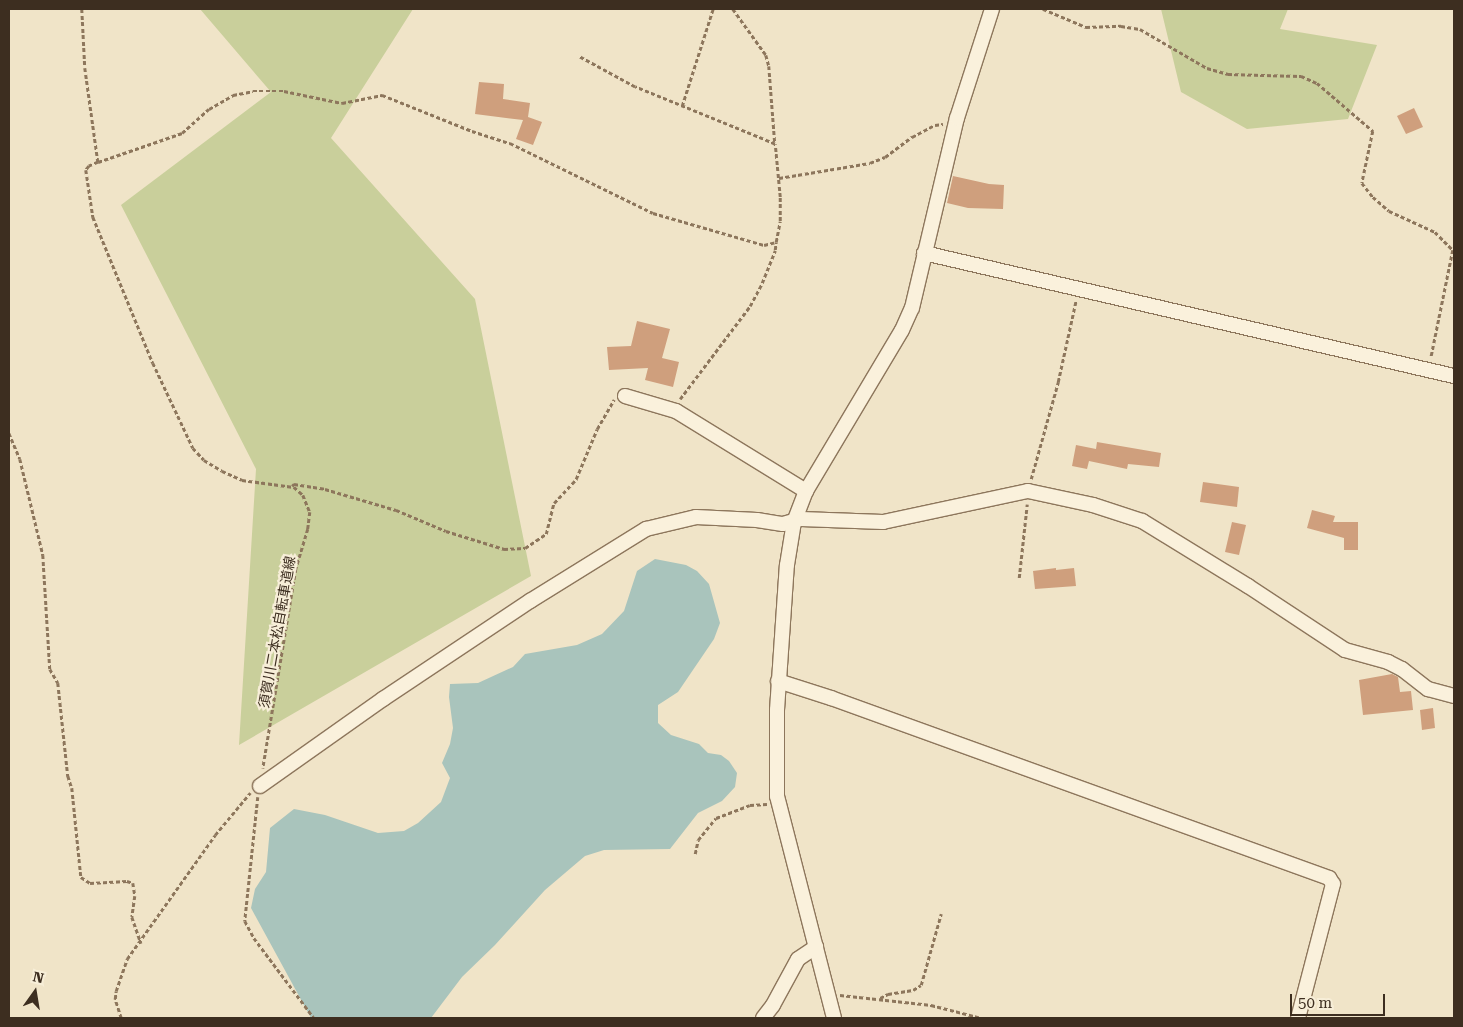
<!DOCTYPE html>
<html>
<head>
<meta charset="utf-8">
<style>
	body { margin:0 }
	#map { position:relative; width:1463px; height:1027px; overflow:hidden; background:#f0e4c8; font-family:"Roboto Serif","Noto Sans JP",serif }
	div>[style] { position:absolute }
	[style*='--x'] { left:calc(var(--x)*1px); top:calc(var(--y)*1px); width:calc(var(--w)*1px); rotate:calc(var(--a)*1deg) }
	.green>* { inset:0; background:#c9cf9b }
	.water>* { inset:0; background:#a9c4bc }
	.building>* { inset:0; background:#cf9f7d }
	.path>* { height:2.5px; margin-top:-1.25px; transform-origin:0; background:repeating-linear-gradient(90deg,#8d765c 0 4px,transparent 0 6.5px) }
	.roads { filter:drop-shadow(1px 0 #8d765c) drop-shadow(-1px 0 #8d765c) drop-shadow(0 1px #8d765c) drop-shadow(0 -1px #8d765c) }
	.street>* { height:14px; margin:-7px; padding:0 7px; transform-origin:7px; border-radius:7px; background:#faf1dc }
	span { translate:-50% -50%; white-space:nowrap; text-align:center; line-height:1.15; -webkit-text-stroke:4.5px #f7eed8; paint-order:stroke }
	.street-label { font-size:14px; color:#3d2e20 }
	.frame { position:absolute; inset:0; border:10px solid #3d2e20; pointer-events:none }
	.north { position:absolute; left:10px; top:967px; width:50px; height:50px; -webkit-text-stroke:4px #f7eed8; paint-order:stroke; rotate:13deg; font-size:14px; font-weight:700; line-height:20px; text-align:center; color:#3d2e20 }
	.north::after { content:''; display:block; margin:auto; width:18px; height:22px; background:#3d2e20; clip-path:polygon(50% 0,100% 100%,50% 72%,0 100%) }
	.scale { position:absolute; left:1290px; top:994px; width:95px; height:22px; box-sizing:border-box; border:2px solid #3d2e20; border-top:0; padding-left:6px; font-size:15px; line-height:18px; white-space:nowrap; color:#3d2e20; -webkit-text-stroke:4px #f7eed8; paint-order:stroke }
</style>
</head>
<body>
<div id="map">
	<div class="green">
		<i style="clip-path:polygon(200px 9px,413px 9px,331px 138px,475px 299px,531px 576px,239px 745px,256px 469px,121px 205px,271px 92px)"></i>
		<i style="clip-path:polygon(1161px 9px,1288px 9px,1280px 29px,1377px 45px,1348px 119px,1247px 129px,1181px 92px)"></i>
	</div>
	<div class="water">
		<i style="clip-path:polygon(655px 559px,686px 565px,697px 571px,709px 584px,720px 623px,714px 639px,678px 692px,658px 705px,658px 723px,671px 735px,699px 744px,708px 753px,721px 755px,729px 761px,737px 773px,735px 787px,722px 801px,698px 813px,670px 849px,604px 850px,585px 856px,545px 890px,495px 945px,462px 977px,431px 1018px,311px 1018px,251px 908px,255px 889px,266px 872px,270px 828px,294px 809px,325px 815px,378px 833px,404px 831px,418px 823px,441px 802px,450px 778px,442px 763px,450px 744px,453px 728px,449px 697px,450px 684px,478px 683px,513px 667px,525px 654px,577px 645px,602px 634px,624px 611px,637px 571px)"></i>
	</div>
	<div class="building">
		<i style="clip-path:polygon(479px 82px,504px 84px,503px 99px,530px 103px,528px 117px,542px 122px,533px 145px,516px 139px,523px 120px,475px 114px)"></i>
		<i style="clip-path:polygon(1414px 108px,1423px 127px,1406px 134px,1397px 116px)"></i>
		<i style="clip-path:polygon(953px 176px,989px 184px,1004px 185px,1003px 209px,968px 208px,947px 203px)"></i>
		<i style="clip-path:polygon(637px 321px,670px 329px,662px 358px,679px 362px,673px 387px,645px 380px,648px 368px,609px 370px,607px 347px,631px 346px)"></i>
		<i style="clip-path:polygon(1097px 442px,1161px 453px,1159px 467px,1128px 464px,1127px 469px,1089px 461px,1087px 469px,1072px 466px,1076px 445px,1096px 449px)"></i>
		<i style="clip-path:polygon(1203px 482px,1239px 487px,1237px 507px,1200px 502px)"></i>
		<i style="clip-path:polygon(1312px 510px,1335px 516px,1333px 522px,1358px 522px,1358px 550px,1344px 550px,1344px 538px,1307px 528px)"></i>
		<i style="clip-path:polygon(1232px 522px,1246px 525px,1239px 555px,1225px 552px)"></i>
		<i style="clip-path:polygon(1056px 568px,1056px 570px,1074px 568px,1076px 586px,1035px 589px,1033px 571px)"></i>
		<i style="clip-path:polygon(1392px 674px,1398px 677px,1400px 692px,1411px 691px,1413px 710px,1363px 715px,1359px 680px)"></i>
		<i style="clip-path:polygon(1433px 708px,1435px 728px,1422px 730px,1420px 710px)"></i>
	</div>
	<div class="path">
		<i style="--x:82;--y:9;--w:59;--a:87.1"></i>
		<i style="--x:85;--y:68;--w:95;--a:82.1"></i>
		<i style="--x:98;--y:162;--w:10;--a:156"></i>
		<i style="--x:89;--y:166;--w:5;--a:127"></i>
		<i style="--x:86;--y:170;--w:48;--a:81.5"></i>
		<i style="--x:93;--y:217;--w:158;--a:67.7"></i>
		<i style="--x:153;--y:363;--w:94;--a:64.8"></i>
		<i style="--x:193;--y:448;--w:16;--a:47"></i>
		<i style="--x:204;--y:460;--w:21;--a:31"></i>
		<i style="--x:222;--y:471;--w:22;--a:24"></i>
		<i style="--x:242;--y:480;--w:52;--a:7.7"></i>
		<i style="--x:294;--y:487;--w:12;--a:42"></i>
		<i style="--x:303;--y:495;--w:18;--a:68"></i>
		<i style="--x:310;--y:512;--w:17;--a:97"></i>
		<i style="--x:308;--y:529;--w:42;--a:106.7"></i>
		<i style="--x:296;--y:569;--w:202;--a:99.4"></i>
		<i style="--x:733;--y:9;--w:57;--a:54.3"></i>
		<i style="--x:766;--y:55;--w:11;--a:75"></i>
		<i style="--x:769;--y:66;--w:78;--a:85.6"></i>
		<i style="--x:1043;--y:9;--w:47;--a:22.7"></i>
		<i style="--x:1086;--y:27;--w:35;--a:-2"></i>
		<i style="--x:1121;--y:26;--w:19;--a:9"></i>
		<i style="--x:1140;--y:29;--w:78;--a:30.2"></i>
		<i style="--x:1207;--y:68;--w:22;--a:16"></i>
		<i style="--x:1228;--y:74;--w:73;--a:1.6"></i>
		<i style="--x:1301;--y:76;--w:17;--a:24"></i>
		<i style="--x:1317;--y:83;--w:74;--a:40.6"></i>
		<i style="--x:1373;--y:131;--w:53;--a:101.9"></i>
		<i style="--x:1362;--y:183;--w:18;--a:52"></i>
		<i style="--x:1373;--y:197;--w:21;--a:41"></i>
		<i style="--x:1389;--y:211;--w:51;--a:24.5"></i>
		<i style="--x:1435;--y:232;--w:25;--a:45"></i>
		<i style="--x:1453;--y:250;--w:110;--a:101.5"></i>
		<i style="--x:682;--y:106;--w:102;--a:-72.3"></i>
		<i style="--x:98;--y:162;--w:89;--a:-19"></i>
		<i style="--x:182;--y:133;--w:36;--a:-42"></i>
		<i style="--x:209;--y:109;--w:28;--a:-30"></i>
		<i style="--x:233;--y:95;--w:20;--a:-11"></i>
		<i style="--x:253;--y:91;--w:31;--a:0"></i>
		<i style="--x:284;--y:91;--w:59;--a:11.7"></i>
		<i style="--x:342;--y:103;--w:41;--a:-11.3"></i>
		<i style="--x:382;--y:95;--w:97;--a:21.8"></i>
		<i style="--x:472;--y:131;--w:40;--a:18"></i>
		<i style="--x:510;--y:143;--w:159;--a:26.1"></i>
		<i style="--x:653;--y:213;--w:116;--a:16.1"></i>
		<i style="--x:764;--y:245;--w:12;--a:-14"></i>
		<i style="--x:776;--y:242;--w:21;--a:-79"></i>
		<i style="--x:780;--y:221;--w:24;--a:-90"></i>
		<i style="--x:780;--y:197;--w:53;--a:-95.4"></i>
		<i style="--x:775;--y:144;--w:151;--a:-157.8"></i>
		<i style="--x:635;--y:87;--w:63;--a:-151.4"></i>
		<i style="--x:779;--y:178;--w:92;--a:-9.4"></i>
		<i style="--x:870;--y:163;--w:16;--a:-22"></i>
		<i style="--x:885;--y:157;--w:34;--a:-37"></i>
		<i style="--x:912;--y:137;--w:26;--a:-28"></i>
		<i style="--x:935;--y:125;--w:8;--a:-7"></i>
		<i style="--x:680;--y:399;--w:116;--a:-53"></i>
		<i style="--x:750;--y:306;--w:26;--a:-62"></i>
		<i style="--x:762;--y:283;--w:35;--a:-68"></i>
		<i style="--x:775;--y:250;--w:8;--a:-83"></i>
		<i style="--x:9;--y:433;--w:28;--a:67"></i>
		<i style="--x:20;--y:459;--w:99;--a:76.5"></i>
		<i style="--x:43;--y:555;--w:114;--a:86.5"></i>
		<i style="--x:50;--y:669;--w:16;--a:60"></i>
		<i style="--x:58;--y:683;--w:94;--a:83.9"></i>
		<i style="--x:68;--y:776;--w:13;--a:72"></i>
		<i style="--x:72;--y:788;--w:89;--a:84.2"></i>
		<i style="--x:81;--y:877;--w:11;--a:34"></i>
		<i style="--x:90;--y:883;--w:37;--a:-3"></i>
		<i style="--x:127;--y:881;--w:6;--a:18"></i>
		<i style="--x:133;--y:883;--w:13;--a:81"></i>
		<i style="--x:135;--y:896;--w:21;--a:98"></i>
		<i style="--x:132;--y:917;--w:28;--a:71"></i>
		<i style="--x:1031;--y:479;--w:101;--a:-74.4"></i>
		<i style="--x:1058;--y:382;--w:84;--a:-77.6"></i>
		<i style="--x:292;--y:486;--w:3;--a:-45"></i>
		<i style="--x:294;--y:484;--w:31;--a:9"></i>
		<i style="--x:325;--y:489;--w:74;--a:16.5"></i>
		<i style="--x:396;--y:510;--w:54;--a:22.8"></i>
		<i style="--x:446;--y:531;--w:61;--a:17.2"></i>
		<i style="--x:504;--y:549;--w:21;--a:-3"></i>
		<i style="--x:525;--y:548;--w:25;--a:-34"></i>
		<i style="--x:546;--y:534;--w:32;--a:-76"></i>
		<i style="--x:554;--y:503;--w:33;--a:-47"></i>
		<i style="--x:576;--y:479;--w:54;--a:-67.2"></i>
		<i style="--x:597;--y:429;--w:34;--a:-60"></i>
		<i style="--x:1019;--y:578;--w:74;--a:-83.8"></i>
		<i style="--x:258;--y:797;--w:125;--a:96"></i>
		<i style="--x:245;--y:921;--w:19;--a:62"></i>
		<i style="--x:254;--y:938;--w:100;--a:53.1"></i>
		<i style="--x:695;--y:854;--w:14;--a:-78"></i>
		<i style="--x:698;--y:840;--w:28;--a:-51"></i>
		<i style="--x:716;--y:818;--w:36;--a:-21"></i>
		<i style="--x:750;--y:805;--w:17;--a:-3"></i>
		<i style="--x:840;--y:995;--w:92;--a:6.3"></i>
		<i style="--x:931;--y:1005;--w:53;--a:14.3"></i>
		<i style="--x:880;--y:998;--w:9;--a:-27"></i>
		<i style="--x:888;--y:994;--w:25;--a:-9"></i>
		<i style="--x:913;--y:990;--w:9;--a:-32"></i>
		<i style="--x:921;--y:985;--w:74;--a:-74.3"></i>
		<i style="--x:121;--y:1018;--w:20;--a:-108"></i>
		<i style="--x:115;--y:999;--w:8;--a:-83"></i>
		<i style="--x:116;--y:991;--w:34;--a:-71"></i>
		<i style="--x:127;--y:959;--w:152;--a:-54.6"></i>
		<i style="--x:215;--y:835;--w:55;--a:-50.2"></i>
	</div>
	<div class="roads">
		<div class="street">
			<i style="--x:924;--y:253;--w:544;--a:13.07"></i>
			<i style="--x:625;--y:396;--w:53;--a:16.4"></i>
			<i style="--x:676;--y:411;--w:153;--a:31.6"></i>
			<i style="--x:778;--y:681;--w:56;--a:17.8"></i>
			<i style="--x:831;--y:698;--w:530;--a:19.87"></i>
			<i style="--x:1329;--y:878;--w:7;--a:56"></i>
			<i style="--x:1333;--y:884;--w:138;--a:104.6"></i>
			<i style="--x:260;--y:786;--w:151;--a:-35.3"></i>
			<i style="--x:383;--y:699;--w:177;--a:-33.7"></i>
			<i style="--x:530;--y:601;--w:137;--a:-31.8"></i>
			<i style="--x:646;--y:529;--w:51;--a:-13.5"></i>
			<i style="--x:696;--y:517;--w:61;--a:2.8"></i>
			<i style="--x:757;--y:520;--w:26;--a:9"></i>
			<i style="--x:783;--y:524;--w:19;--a:-16"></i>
			<i style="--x:801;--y:519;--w:82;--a:2.1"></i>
			<i style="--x:883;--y:522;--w:148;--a:-12.1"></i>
			<i style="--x:1028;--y:491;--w:66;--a:12.2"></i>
			<i style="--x:1093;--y:505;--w:52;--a:18.1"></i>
			<i style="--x:1142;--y:521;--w:124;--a:31.5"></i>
			<i style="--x:1248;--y:586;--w:116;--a:33.4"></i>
			<i style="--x:1345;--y:650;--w:45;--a:15.6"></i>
			<i style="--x:1388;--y:662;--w:16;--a:27"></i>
			<i style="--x:1402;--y:669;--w:33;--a:38"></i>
			<i style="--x:1428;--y:689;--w:27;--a:15"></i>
			<i style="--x:763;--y:1018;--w:16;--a:-52"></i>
			<i style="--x:773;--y:1005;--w:52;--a:-61.5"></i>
			<i style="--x:798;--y:959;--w:22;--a:-34"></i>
			<i style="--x:834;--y:1018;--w:229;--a:-104.4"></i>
			<i style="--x:777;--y:796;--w:86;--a:-90"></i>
			<i style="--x:777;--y:710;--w:145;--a:-86.1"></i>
			<i style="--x:787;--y:565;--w:44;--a:-80.8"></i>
			<i style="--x:794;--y:522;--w:33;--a:-69"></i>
			<i style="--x:806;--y:491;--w:187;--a:-59.2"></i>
			<i style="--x:902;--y:330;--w:24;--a:-66"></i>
			<i style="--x:912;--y:308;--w:195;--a:-76.7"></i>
			<i style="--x:957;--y:118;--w:114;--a:-72.2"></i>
		</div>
	</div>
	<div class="street-label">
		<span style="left:277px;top:632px;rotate:-80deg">須賀川二本松自転車道線</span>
	</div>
	<div class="frame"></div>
	<div class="north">N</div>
	<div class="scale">50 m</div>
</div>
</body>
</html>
